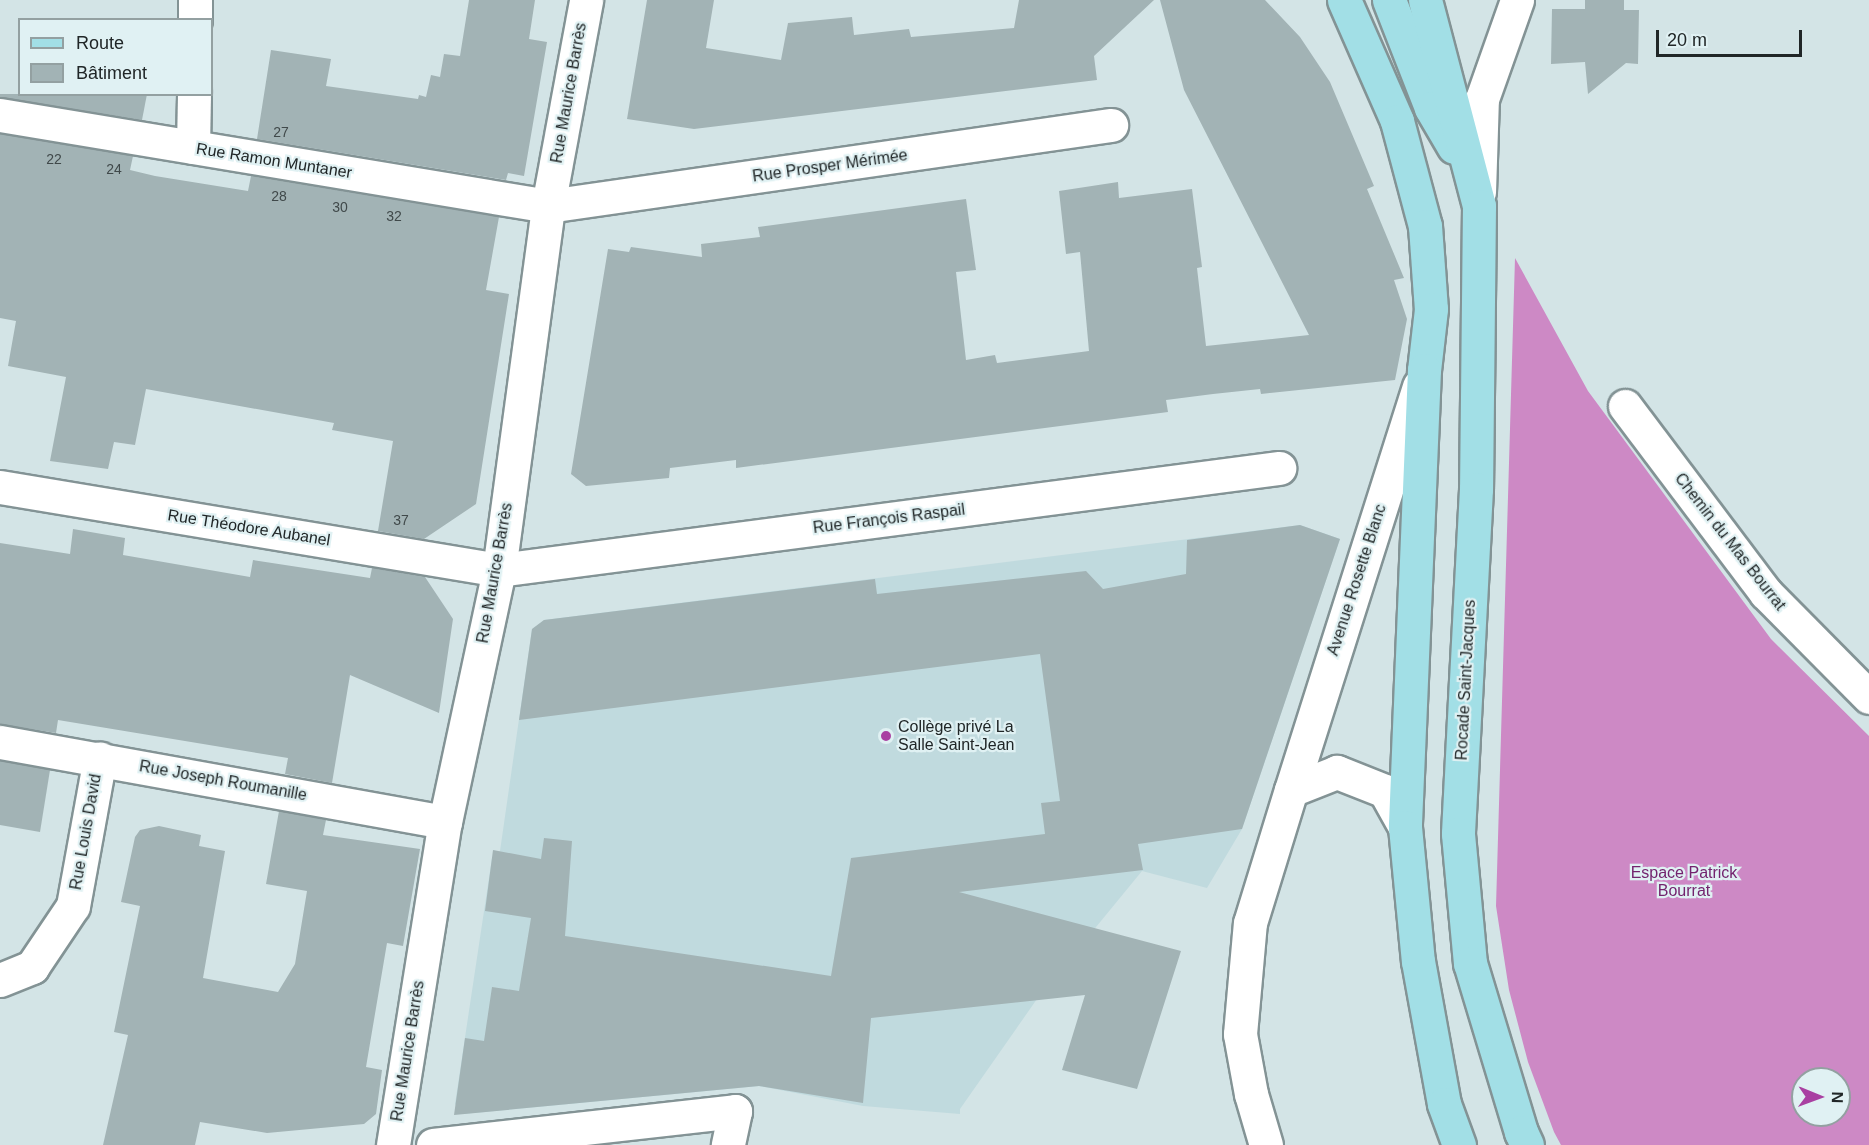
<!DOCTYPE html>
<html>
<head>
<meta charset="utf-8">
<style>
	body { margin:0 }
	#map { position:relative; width:1869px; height:1145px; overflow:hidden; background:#d3e4e6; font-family:Helvetica,sans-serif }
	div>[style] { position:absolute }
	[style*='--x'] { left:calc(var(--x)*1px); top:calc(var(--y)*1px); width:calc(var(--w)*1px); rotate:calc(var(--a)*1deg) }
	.built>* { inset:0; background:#c0dade }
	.forest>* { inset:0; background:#cd89c5 }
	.building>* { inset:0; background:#a2b3b5 }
	.roads { filter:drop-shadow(2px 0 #839395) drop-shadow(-2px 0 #839395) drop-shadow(0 2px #839395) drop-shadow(0 -2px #839395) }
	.minor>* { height:33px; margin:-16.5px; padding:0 16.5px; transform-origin:16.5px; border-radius:16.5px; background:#fff }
	.major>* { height:33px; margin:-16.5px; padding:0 16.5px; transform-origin:16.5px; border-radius:16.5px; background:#a2dfe6 }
	.dots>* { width:16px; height:16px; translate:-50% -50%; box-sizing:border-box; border:3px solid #e0f1f3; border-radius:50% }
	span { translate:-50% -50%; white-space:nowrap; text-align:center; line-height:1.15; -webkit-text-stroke:4.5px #e0f1f3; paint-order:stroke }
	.number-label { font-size:14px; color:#40494a }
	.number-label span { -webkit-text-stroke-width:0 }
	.street-label { font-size:16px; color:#202627 }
	.poi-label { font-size:16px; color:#202627 }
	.left { translate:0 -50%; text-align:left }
	.park-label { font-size:16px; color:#73236e }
	.legend { position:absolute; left:18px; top:18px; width:195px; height:78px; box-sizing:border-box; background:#e0f1f3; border:2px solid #93a0a1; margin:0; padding:8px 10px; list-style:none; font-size:18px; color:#202627 }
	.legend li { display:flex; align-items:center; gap:12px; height:30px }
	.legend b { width:30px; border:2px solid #93a0a1 }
	.north { position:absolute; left:1791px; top:1067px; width:60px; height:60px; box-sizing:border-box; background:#e0f1f3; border:2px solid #93a0a1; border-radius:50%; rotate:91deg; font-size:16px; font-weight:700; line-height:24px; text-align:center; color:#202627 }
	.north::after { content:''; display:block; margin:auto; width:21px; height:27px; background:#a940a2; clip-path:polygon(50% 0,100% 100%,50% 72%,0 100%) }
	.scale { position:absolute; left:1656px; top:30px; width:146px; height:27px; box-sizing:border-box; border:3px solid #202627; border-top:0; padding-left:8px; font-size:18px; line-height:21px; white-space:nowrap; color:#202627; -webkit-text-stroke:4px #e0f1f3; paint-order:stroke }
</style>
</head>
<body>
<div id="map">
	<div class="built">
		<i style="clip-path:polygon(1300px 525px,1340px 539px,1242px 829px,1207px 888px,1142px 871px,1037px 999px,960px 1109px,960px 1114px,863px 1106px,759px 1086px,463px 1114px,455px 1104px,492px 858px,500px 851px,532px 629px,544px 620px)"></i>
	</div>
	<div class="forest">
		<i style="clip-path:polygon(evenodd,1515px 258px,1588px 391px,1771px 639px,1869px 736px,1869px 1145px,1561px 1145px,1554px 1132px,1528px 1062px,1509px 990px,1496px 906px,1515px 258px,1803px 1079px,1839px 1079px,1839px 1115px,1803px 1115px,1803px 1079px)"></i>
	</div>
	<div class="building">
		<i style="clip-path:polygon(469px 0,535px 0,529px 39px,547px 42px,524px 176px,508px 173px,506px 180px,257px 139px,271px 50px,331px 59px,326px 86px,418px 99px,419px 95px,426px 97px,431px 75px,440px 77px,444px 54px,460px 56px)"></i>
		<i style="clip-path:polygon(647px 0,714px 0,706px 48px,781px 60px,788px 23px,852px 17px,854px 35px,909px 29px,911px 37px,1014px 28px,1019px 0,1154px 0,1094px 56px,1097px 80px,694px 129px,627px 119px)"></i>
		<i style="clip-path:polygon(1160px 0,1265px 0,1300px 37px,1330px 82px,1374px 186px,1367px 189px,1404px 278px,1394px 280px,1407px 319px,1395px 380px,1261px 394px,1260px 389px,1213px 394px,1166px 400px,1168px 412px,736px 468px,736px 460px,670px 468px,669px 478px,586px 486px,571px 474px,608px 249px,629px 252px,631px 247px,702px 257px,701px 244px,760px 237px,758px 227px,966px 199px,976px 270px,956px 272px,966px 360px,995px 355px,997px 363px,1089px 351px,1080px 252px,1066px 254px,1059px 191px,1118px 182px,1119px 198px,1192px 189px,1202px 267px,1197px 268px,1206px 346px,1309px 335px,1184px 90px)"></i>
		<i style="clip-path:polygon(1585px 0,1624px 0,1624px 10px,1639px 10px,1638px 64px,1626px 63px,1588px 94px,1585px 62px,1551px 64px,1552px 9px,1585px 9px)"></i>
		<i style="clip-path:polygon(0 94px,147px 94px,142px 120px,0 97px)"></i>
		<i style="clip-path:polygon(0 134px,133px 156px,130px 170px,155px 176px,248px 191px,251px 176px,499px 217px,486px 290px,509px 294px,476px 504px,424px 539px,378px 531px,393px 441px,332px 430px,334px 423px,146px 389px,135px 445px,114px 442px,108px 469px,50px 461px,66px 377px,8px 366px,16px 321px,0 318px)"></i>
		<i style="clip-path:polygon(1300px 525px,1340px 539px,1242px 829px,1138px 844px,1143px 870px,959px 892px,1181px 951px,1137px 1089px,1062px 1070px,1085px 995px,871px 1018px,863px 1103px,759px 1086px,454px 1115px,465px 1038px,484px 1041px,492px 987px,519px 991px,531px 918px,485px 911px,493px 850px,541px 859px,544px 838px,572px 841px,565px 936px,831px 976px,851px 858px,1045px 834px,1041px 803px,1060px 801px,1040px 654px,519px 720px,532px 629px,544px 620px,875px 579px,877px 594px,1086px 571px,1103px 589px,1186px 574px,1187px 540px)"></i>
		<i style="clip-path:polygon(73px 529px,125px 538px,123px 555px,250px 577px,253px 560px,370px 578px,372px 568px,425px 577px,453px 619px,439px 713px,350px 675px,332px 783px,285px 774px,288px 758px,58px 720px,56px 733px,0 724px,0 543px,70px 554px)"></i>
		<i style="clip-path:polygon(0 761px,50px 770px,40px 832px,0 825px)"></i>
		<i style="clip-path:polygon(279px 811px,326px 820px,323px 835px,420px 849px,403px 946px,387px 943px,366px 1067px,382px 1070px,376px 1114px,364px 1124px,267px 1133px,200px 1122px,195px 1145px,103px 1145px,128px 1035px,114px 1032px,140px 906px,121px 902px,135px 837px,140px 830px,159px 826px,201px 835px,199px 846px,225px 851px,203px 978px,278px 992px,295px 964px,307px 891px,266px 884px)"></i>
	</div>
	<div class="roads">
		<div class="minor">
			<i style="--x:195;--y:20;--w:20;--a:-90"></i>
			<i style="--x:0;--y:115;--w:556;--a:9.43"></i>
			<i style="--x:548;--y:206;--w:569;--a:-8.19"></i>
			<i style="--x:193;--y:147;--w:53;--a:-88.9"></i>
			<i style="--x:1479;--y:192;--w:93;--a:-88.2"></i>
			<i style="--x:1482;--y:99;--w:105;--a:-70.5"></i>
			<i style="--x:1625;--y:406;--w:234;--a:53"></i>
			<i style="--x:1766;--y:593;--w:146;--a:45.3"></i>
			<i style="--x:0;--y:487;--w:506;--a:9.44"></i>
			<i style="--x:499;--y:570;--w:787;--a:-7.45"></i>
			<i style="--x:0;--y:742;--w:452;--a:10.2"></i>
			<i style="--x:1405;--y:827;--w:41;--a:-119.1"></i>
			<i style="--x:1385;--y:791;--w:52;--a:-158.4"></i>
			<i style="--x:1337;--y:772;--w:49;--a:158.6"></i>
			<i style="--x:1291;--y:790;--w:424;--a:-72.4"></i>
			<i style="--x:0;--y:980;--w:35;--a:-22"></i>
			<i style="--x:32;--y:967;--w:73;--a:-56.1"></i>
			<i style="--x:73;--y:906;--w:150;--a:-79.7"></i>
			<i style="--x:393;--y:1145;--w:327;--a:-80.9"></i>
			<i style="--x:445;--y:822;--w:258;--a:-77.9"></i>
			<i style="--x:499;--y:570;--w:367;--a:-82.3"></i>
			<i style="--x:548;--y:206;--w:209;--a:-79.5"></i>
			<i style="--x:433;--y:1145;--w:304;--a:-6.4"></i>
			<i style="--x:735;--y:1111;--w:35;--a:102"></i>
			<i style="--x:1266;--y:1145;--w:53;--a:-106.4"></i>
			<i style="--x:1251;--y:1094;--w:61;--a:-100.4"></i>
			<i style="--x:1240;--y:1034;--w:111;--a:-84.9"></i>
			<i style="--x:1250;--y:923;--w:139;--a:-72.9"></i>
		</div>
		<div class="major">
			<i style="--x:1344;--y:0;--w:132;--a:66.3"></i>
			<i style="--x:1397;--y:121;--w:109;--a:75.1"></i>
			<i style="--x:1425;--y:226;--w:83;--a:85.9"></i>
			<i style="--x:1431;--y:309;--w:61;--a:96.5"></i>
			<i style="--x:1424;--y:370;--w:457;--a:92.4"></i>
			<i style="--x:1405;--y:827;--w:135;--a:84.5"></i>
			<i style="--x:1418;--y:961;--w:145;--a:79.7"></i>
			<i style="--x:1444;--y:1104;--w:44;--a:69.9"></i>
			<i style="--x:1389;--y:0;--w:116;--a:68.7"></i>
			<i style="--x:1431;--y:108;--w:45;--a:59.5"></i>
			<i style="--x:1425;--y:0;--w:213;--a:75.3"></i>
			<i style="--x:1479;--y:206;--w:283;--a:90.6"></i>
			<i style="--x:1476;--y:489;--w:345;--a:93"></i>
			<i style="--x:1458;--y:834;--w:130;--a:84.7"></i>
			<i style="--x:1470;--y:963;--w:177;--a:73.2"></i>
			<i style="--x:1521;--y:1132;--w:14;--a:65"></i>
		</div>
	</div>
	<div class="dots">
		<i style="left:886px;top:736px;background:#a940a2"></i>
	</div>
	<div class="number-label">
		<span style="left:281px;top:132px">27</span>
		<span style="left:54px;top:159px">22</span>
		<span style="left:114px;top:169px">24</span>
		<span style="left:279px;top:196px">28</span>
		<span style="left:340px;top:207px">30</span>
		<span style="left:394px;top:216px">32</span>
		<span style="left:401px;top:520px">37</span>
	</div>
	<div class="street-label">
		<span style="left:569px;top:93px;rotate:-80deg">Rue Maurice Barrès</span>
		<span style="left:274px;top:161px;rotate:9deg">Rue Ramon Muntaner</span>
		<span style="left:830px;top:166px;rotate:-8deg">Rue Prosper Mérimée</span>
		<span style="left:889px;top:519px;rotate:-7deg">Rue François Raspail</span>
		<span style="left:249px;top:528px;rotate:9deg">Rue Théodore Aubanel</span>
		<span style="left:1730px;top:542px;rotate:52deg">Chemin du Mas Bourrat</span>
		<span style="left:495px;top:573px;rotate:-80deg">Rue Maurice Barrès</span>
		<span style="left:1357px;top:580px;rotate:-72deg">Avenue Rosette Blanc</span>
		<span style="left:1466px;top:680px;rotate:-87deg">Rocade Saint-Jacques</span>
		<span style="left:223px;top:781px;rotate:10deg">Rue Joseph Roumanille</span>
		<span style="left:86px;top:832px;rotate:-80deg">Rue Louis David</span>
		<span style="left:408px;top:1051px;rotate:-81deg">Rue Maurice Barrès</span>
	</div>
	<div class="poi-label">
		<span class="left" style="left:898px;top:736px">Collège privé La<br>Salle Saint-Jean</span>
	</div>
	<div class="park-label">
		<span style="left:1684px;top:882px">Espace Patrick<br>Bourrat</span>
	</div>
	<ul class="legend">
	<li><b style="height:8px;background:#a2dfe6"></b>Route</li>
	<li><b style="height:16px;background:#a2b3b5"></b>Bâtiment</li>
	</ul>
	<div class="north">N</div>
	<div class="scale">20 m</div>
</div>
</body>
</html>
